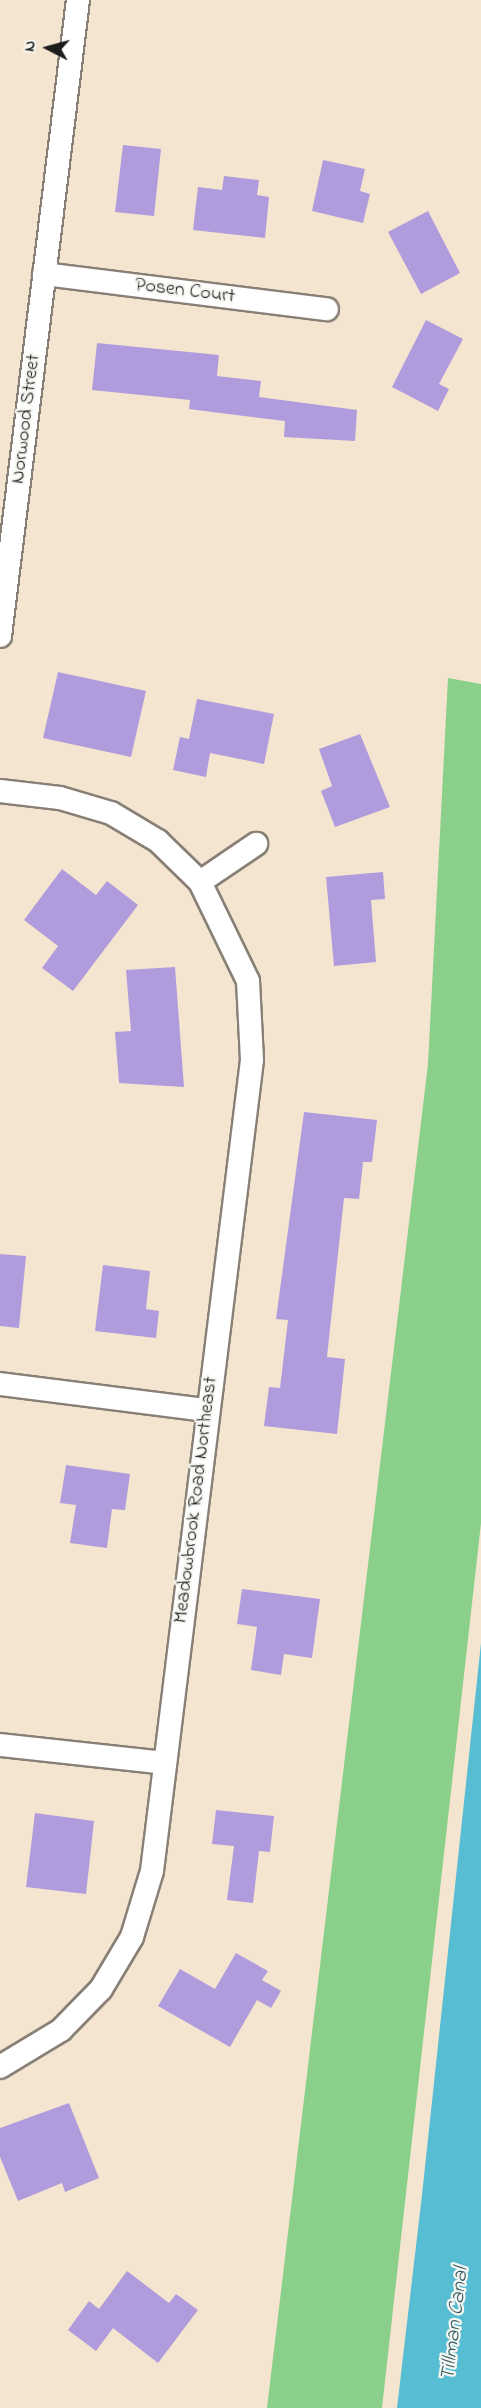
<!DOCTYPE html>
<html>
<head>
<meta charset="utf-8">
<style>
	body { margin:0 }
	#map { position:relative; width:481px; height:2408px; overflow:hidden; background:#f4e5d0; font-family:"Indie Flower",sans-serif }
	div>[style] { position:absolute }
	[style*='--x'] { left:calc(var(--x)*1px); top:calc(var(--y)*1px); width:calc(var(--w)*1px); rotate:calc(var(--a)*1deg) }
	.green>* { inset:0; background:#8bd08a }
	.water>* { inset:0; background:#56bdd3 }
	.building>* { inset:0; background:#b09cdc }
	.roads { filter:drop-shadow(2px 0 #888076) drop-shadow(-2px 0 #888076) drop-shadow(0 2px #888076) drop-shadow(0 -2px #888076) }
	.minor>* { height:22px; margin:-11px; padding:0 11px; transform-origin:11px; border-radius:11px; background:#fff }
	span { translate:-50% -50%; white-space:nowrap; text-align:center; line-height:1.15; -webkit-text-stroke:4.5px #f6f6f2; paint-order:stroke }
	.street-label { font-size:20px; color:#1c1c1c }
	.water-label { font-size:21px; color:#335c65; font-style:italic }
	.north { position:absolute; left:18px; top:18px; width:60px; height:60px; -webkit-text-stroke:4px #f6f6f2; paint-order:stroke; rotate:276deg; font-size:16px; font-weight:700; line-height:24px; text-align:center; color:#1c1c1c }
	.north::after { content:''; display:block; margin:auto; width:21px; height:27px; background:#1c1c1c; clip-path:polygon(50% 0,100% 100%,50% 72%,0 100%) }
</style>
</head>
<body>
<div id="map">
	<div class="green">
		<i style="clip-path:polygon(448px 678px,481px 684px,481px 1523px,382px 2408px,267px 2408px,428px 1064px)"></i>
	</div>
	<div class="water">
		<i style="clip-path:polygon(481px 1643px,481px 2408px,397px 2408px,422px 2195px)"></i>
	</div>
	<div class="building">
		<i style="clip-path:polygon(123px 145px,161px 149px,154px 216px,115px 212px)"></i>
		<i style="clip-path:polygon(323px 160px,365px 169px,360px 191px,370px 194px,363px 223px,312px 211px)"></i>
		<i style="clip-path:polygon(224px 176px,259px 180px,257px 195px,269px 197px,265px 238px,193px 230px,198px 187px,222px 190px)"></i>
		<i style="clip-path:polygon(428px 211px,460px 273px,421px 294px,388px 232px)"></i>
		<i style="clip-path:polygon(426px 320px,463px 339px,439px 384px,449px 389px,438px 411px,392px 387px)"></i>
		<i style="clip-path:polygon(97px 343px,219px 355px,217px 376px,261px 381px,259px 397px,357px 410px,355px 441px,284px 437px,285px 421px,189px 409px,190px 400px,92px 390px)"></i>
		<i style="clip-path:polygon(58px 672px,146px 691px,131px 757px,43px 738px)"></i>
		<i style="clip-path:polygon(197px 699px,274px 714px,264px 764px,210px 753px,206px 777px,173px 770px,180px 737px,189px 739px)"></i>
		<i style="clip-path:polygon(360px 734px,390px 807px,335px 827px,321px 791px,332px 786px,319px 749px)"></i>
		<i style="clip-path:polygon(62px 869px,96px 895px,107px 881px,138px 905px,73px 991px,42px 968px,58px 946px,24px 920px)"></i>
		<i style="clip-path:polygon(383px 872px,385px 899px,371px 900px,376px 962px,334px 966px,326px 877px)"></i>
		<i style="clip-path:polygon(175px 967px,184px 1087px,119px 1083px,115px 1032px,131px 1031px,126px 970px)"></i>
		<i style="clip-path:polygon(304px 1112px,377px 1120px,372px 1162px,363px 1162px,359px 1199px,344px 1198px,327px 1357px,345px 1359px,337px 1434px,264px 1426px,269px 1387px,280px 1388px,288px 1320px,276px 1319px)"></i>
		<i style="clip-path:polygon(0 1254px,26px 1256px,19px 1328px,0 1326px)"></i>
		<i style="clip-path:polygon(103px 1265px,150px 1271px,146px 1309px,159px 1311px,156px 1338px,95px 1331px)"></i>
		<i style="clip-path:polygon(66px 1465px,130px 1474px,125px 1510px,112px 1509px,107px 1548px,70px 1543px,76px 1505px,60px 1503px)"></i>
		<i style="clip-path:polygon(242px 1589px,320px 1599px,312px 1658px,284px 1654px,281px 1675px,251px 1670px,257px 1627px,237px 1624px)"></i>
		<i style="clip-path:polygon(216px 1810px,274px 1816px,270px 1852px,259px 1851px,253px 1903px,227px 1900px,234px 1846px,212px 1844px)"></i>
		<i style="clip-path:polygon(35px 1813px,94px 1821px,86px 1894px,26px 1887px)"></i>
		<i style="clip-path:polygon(236px 1953px,268px 1971px,262px 1980px,281px 1991px,271px 2008px,257px 2000px,230px 2047px,158px 2006px,180px 1969px,215px 1989px)"></i>
		<i style="clip-path:polygon(69px 2103px,99px 2178px,65px 2192px,62px 2183px,18px 2201px,0 2157px,0 2128px)"></i>
		<i style="clip-path:polygon(127px 2271px,169px 2303px,176px 2294px,198px 2310px,158px 2363px,113px 2328px,96px 2351px,68px 2330px,89px 2301px,99px 2309px)"></i>
	</div>
	<div class="roads">
		<div class="minor">
			<i style="--x:44;--y:274;--w:285;--a:7.1"></i>
			<i style="--x:0;--y:636;--w:641;--a:-83.01"></i>
			<i style="--x:0;--y:791;--w:60;--a:6.7"></i>
			<i style="--x:60;--y:798;--w:53;--a:16.4"></i>
			<i style="--x:111;--y:813;--w:55;--a:30.8"></i>
			<i style="--x:158;--y:841;--w:59;--a:44.3"></i>
			<i style="--x:200;--y:882;--w:110;--a:64.1"></i>
			<i style="--x:248;--y:981;--w:79;--a:87.1"></i>
			<i style="--x:252;--y:1060;--w:817;--a:97.03"></i>
			<i style="--x:152;--y:1871;--w:69;--a:106.9"></i>
			<i style="--x:132;--y:1937;--w:61;--a:120.8"></i>
			<i style="--x:101;--y:1989;--w:57;--a:134.3"></i>
			<i style="--x:61;--y:2030;--w:71;--a:148.8"></i>
			<i style="--x:200;--y:882;--w:68;--a:-34.2"></i>
			<i style="--x:0;--y:1384;--w:209;--a:7.2"></i>
			<i style="--x:0;--y:1745;--w:166;--a:6.2"></i>
		</div>
	</div>
	<div class="street-label">
		<span style="left:185px;top:291px;rotate:7deg">Posen Court</span>
		<span style="left:26px;top:419px;rotate:-83deg">Norwood Street</span>
		<span style="left:196px;top:1500px;rotate:-83deg">Meadowbrook Road Northeast</span>
	</div>
	<div class="water-label">
		<span style="left:455px;top:2324px;rotate:-83deg">Tillman Canal</span>
	</div>
	<div class="north">N</div>
</div>
</body>
</html>
